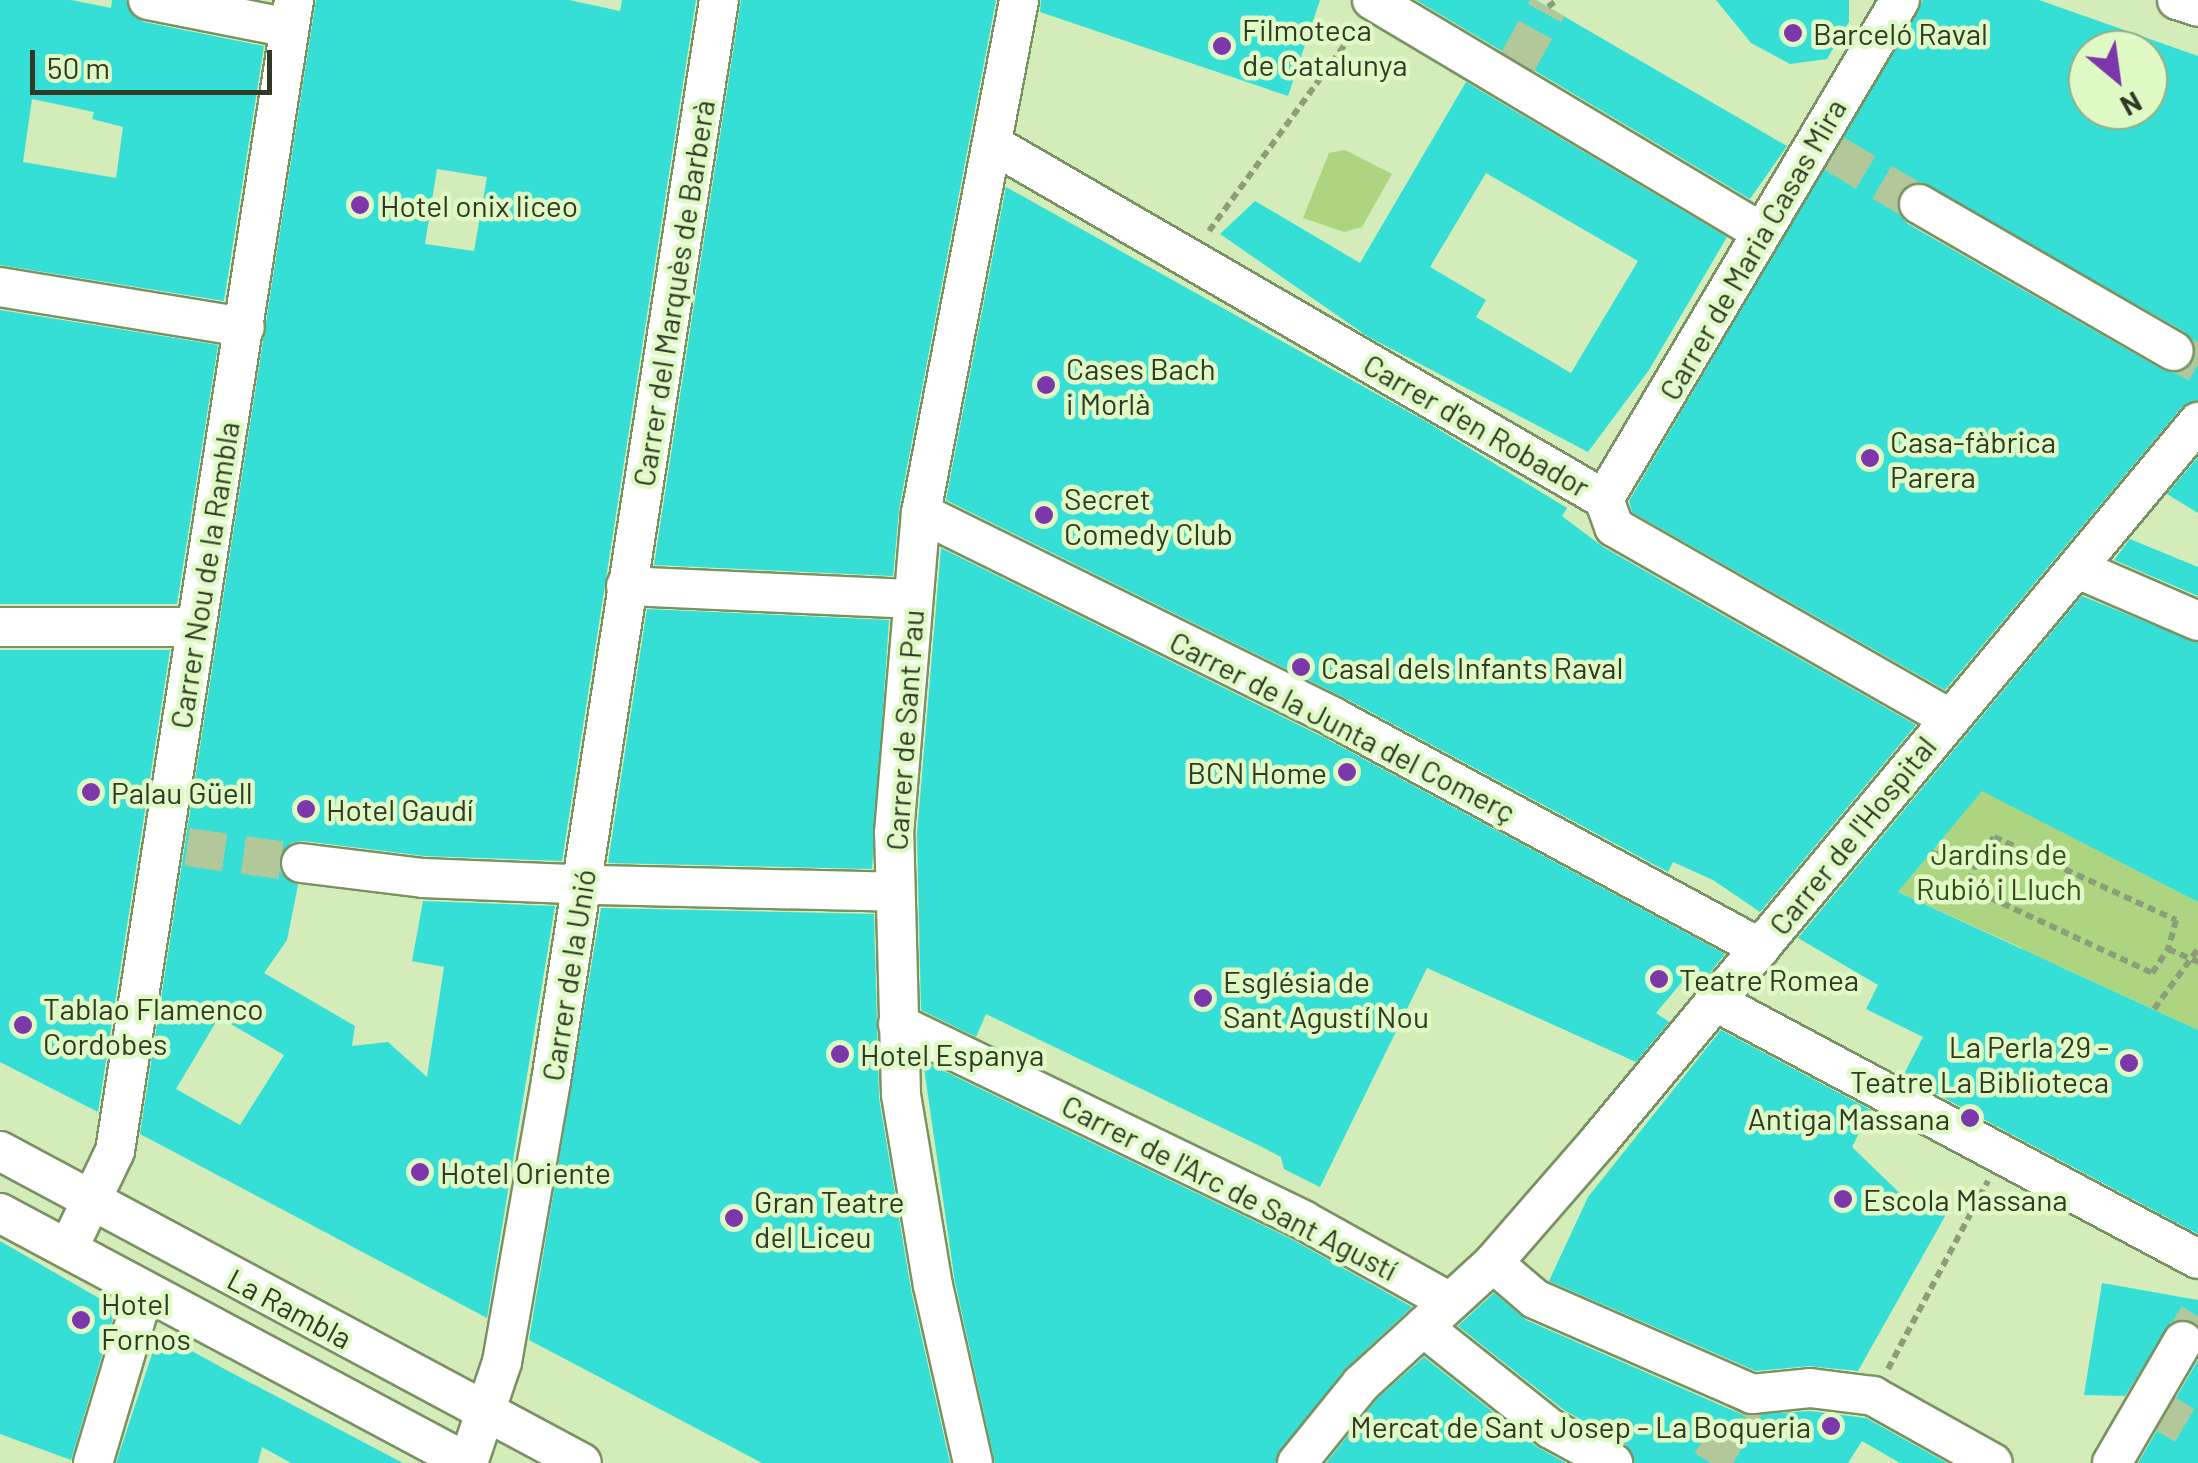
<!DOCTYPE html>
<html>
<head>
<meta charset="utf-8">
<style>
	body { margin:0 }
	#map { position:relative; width:2198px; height:1463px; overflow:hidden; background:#d3ecb9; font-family:Barlow,sans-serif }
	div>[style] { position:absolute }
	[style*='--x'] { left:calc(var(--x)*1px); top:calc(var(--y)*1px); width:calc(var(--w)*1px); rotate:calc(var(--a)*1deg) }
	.green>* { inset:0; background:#add480 }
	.building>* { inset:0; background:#36dfd5 }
	.minor-tunnel>* { height:38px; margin-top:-19px; transform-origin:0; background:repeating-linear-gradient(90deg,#b2c89b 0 38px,transparent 0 57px) }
	.path>* { height:6px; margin-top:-3px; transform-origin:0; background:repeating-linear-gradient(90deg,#8c9e79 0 8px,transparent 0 13px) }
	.roads { filter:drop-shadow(2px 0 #7a9161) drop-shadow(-2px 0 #7a9161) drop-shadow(0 2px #7a9161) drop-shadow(0 -2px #7a9161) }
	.minor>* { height:38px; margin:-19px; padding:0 19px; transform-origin:19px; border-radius:19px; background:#fff }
	.dots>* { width:28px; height:28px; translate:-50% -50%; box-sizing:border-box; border:5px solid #e0fac6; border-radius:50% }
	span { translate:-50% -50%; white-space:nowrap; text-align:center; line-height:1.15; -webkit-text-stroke:9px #e0fac6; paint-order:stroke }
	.poi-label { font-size:30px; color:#2f3925 }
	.left { translate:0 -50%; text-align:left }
	.right { translate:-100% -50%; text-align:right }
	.street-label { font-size:30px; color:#2f3925 }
	.park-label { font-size:30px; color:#364b1a }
	.north { position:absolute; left:2068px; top:30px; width:100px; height:100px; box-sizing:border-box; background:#e0fac6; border:2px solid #99ad86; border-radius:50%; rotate:151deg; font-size:28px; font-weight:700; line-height:40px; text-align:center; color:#2f3925 }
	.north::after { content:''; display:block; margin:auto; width:35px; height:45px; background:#7c37aa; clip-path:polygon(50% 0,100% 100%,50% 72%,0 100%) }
	.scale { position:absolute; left:30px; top:50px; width:242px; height:45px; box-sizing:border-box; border:5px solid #2f3925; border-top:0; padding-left:12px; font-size:30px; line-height:35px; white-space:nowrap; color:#2f3925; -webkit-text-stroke:8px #e0fac6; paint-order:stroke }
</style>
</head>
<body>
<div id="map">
	<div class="green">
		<i style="clip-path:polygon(1345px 150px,1392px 174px,1362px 227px,1344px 232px,1303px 218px,1329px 153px)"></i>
		<i style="clip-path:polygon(1982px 790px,2198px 902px,2198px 1030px,2059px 966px,2043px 1002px,2022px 948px,1898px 892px)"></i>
	</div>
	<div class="building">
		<i style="clip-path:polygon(evenodd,0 0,71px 0,111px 8px,112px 0,126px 0,133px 16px,144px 22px,264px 46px,224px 301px,0 265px,0 0,32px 99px,94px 112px,92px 119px,123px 127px,116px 178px,23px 162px,32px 99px)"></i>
		<i style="clip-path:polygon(evenodd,316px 0,569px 0,620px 11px,622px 0,696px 0,562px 861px,425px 856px,304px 841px,291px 843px,279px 859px,281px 873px,298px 885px,287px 940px,264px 973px,355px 1026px,352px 1046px,388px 1042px,427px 1077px,444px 967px,412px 961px,423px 901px,555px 906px,487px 1318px,140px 1134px,316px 0,437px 169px,487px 177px,474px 251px,425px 244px,437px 169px,316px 0,219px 1017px,284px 1055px,240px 1125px,176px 1089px,219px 1017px)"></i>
		<i style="clip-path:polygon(741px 0,996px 0,899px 509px,893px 576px,654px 565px)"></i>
		<i style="clip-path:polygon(1041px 0,1320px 0,1288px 96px,1040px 12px)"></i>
		<i style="clip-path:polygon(1416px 0,1536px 0,1787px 146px,1750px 199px)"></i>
		<i style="clip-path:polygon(1716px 0,1849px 0,1849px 22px,1827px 59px,1790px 64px,1751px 43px)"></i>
		<i style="clip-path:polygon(evenodd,1923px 0,2039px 0,2198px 56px,2198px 400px,2181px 408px,1945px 690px,1632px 512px,1629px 501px,1923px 0,2088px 50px,2148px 50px,2148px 110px,2088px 110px,2088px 50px,1923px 0,1920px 182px,2185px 332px,2196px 350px,2193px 363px,2175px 373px,2163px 370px,1908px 224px,1899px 214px,1899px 194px,1920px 182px)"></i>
		<i style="clip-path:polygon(evenodd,1466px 82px,1727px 237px,1649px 370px,1588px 452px,1367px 336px,1220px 234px,1255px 201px,1360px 263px,1466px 82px,1486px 173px,1638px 261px,1571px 373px,1476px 317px,1486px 300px,1430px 267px,1486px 173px)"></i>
		<i style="clip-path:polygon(1006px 187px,1425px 421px,1567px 508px,1562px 516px,1603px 547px,1916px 725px,1760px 912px,1713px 880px,1673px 862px,1668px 872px,1343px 697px,946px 500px)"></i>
		<i style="clip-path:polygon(0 310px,218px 345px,177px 604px,0 604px)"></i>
		<i style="clip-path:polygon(2198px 457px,2198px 513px,2167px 494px)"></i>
		<i style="clip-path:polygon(2130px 539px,2198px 567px,2198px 596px,2114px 560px)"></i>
		<i style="clip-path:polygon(941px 548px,1323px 737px,1725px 954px,1704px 980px,1691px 971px,1656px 1013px,1669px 1022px,1636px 1062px,1427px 968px,1320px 1187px,1284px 1169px,1281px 1157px,1262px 1147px,986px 1014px,976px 1037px,921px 1010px,917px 834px)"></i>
		<i style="clip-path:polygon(2082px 596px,2198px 643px,2198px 902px,1982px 791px,1898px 892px,2198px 1030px,2198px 1234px,1903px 1076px,1923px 1037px,1866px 1009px,1878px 985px,1798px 938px)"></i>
		<i style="clip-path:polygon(647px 609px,889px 620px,872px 869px,608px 863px)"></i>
		<i style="clip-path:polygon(0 650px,170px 650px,98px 1112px,0 1062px)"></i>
		<i style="clip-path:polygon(601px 908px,874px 914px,879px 1098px,911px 1290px,950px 1463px,762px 1463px,529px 1340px)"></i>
		<i style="clip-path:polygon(1721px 1030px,1871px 1110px,1852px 1147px,1913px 1206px,1921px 1192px,1948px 1211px,1858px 1371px,1808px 1366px,1756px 1371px,1549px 1281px,1588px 1197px)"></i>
		<i style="clip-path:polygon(923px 1061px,1293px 1240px,1412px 1307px,1344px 1370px,1275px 1463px,995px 1463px,955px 1282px)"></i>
		<i style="clip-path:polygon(0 1241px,116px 1308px,71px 1460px,0 1434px)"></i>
		<i style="clip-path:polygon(2102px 1283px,2198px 1300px,2198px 1325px,2171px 1322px,2125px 1396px,2084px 1395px)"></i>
		<i style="clip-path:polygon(1494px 1293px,1526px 1320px,1743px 1415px,1810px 1411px,1866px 1418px,1947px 1463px,1900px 1463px,1862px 1441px,1848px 1463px,1635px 1463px,1625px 1444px,1564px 1410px,1458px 1326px)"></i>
		<i style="clip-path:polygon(159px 1333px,230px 1372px,403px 1463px,291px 1463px,262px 1447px,258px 1463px,116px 1463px)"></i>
		<i style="clip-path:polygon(1424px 1357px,1537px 1447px,1566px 1463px,1326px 1463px,1377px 1399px)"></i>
		<i style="clip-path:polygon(2198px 1360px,2198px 1463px,2138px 1463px)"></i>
	</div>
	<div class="minor-tunnel">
		<i style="--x:1517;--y:63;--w:64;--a:-61"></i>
		<i style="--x:1833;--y:153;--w:100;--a:30.7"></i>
		<i style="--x:2174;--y:351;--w:27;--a:28"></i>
		<i style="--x:187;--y:847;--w:115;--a:8"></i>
		<i style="--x:2183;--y:1341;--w:29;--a:-59"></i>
		<i style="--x:2152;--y:1406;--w:53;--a:30.4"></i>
		<i style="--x:1711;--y:1463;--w:80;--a:-59.3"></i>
	</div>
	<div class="path">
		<i style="--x:1548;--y:7;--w:11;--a:-38"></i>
		<i style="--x:1209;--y:231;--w:253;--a:-53.9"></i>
		<i style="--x:1931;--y:853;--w:47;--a:11.1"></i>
		<i style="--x:1977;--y:862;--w:27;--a:112"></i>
		<i style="--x:1967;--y:887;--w:204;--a:24.9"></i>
		<i style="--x:2152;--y:973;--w:29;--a:-56"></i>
		<i style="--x:2168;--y:949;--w:33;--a:23"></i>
		<i style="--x:1977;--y:862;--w:30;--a:-56"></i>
		<i style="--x:1994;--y:837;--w:200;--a:24.5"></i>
		<i style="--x:2176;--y:920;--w:30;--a:105"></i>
		<i style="--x:2154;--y:1009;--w:74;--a:-53.7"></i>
		<i style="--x:1888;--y:1369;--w:213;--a:-62"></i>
	</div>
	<div class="roads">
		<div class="minor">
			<i style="--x:148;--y:0;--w:144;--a:11.2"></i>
			<i style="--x:1372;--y:0;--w:434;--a:30.8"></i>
			<i style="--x:2177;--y:0;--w:22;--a:18"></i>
			<i style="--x:992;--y:144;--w:708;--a:30.12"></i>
			<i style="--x:1604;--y:499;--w:30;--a:70"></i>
			<i style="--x:1614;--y:527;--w:383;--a:29.7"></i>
			<i style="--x:1919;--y:204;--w:294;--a:30"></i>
			<i style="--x:0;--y:287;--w:248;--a:9.3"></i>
			<i style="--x:1604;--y:499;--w:580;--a:-59.32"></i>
			<i style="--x:921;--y:513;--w:460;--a:26.3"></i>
			<i style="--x:1333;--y:717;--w:486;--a:28.4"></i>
			<i style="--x:2078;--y:569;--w:131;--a:23.4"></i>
			<i style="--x:626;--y:586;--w:287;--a:2.6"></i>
			<i style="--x:0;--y:627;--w:194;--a:0"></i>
			<i style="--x:301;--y:863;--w:123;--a:7"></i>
			<i style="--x:423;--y:878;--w:147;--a:2.3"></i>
			<i style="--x:597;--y:885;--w:298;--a:1.3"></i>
			<i style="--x:1731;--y:1010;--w:529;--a:28.07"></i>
			<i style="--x:898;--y:1024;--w:450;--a:25.8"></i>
			<i style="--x:1303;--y:1220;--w:168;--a:29.2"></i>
			<i style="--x:0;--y:1151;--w:660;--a:28.19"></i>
			<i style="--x:0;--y:1213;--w:531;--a:28.11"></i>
			<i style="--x:68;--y:1249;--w:109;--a:-64.4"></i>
			<i style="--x:115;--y:1151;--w:1165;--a:-81.16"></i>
			<i style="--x:1493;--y:1263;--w:55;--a:40.6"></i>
			<i style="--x:1535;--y:1299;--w:237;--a:23.6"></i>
			<i style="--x:1752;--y:1394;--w:58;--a:-5.9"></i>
			<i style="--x:1810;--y:1388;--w:64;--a:7.2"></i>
			<i style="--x:1873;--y:1396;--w:137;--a:29.2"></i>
			<i style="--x:1423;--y:1327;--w:164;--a:38.6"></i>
			<i style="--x:1551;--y:1429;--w:71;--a:28.7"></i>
			<i style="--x:93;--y:1463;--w:165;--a:-73.4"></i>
			<i style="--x:468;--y:1463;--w:107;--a:-71.4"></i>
			<i style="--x:502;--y:1362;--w:285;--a:-80.1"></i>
			<i style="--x:551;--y:1081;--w:1094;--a:-81.17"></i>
			<i style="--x:973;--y:1463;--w:181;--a:-102.7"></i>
			<i style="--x:933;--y:1286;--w:195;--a:-99.5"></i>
			<i style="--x:901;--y:1094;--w:261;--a:-91.5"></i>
			<i style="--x:894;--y:833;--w:321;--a:-85.2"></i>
			<i style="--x:921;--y:513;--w:522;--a:-79.18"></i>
			<i style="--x:1297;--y:1463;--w:102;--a:-51"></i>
			<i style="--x:1361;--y:1384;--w:179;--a:-42.5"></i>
			<i style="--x:1493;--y:1263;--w:162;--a:-49"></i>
			<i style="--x:1599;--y:1141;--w:936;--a:-50.2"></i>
			<i style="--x:2112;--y:1463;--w:141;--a:-59.8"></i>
		</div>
	</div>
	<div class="dots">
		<i style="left:1793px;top:33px;background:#7c37aa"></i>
		<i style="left:1222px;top:46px;background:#7c37aa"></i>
		<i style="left:360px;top:205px;background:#7c37aa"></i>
		<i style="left:1046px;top:385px;background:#7c37aa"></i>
		<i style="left:1870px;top:458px;background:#7c37aa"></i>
		<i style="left:1044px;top:515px;background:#7c37aa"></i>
		<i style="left:1301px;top:667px;background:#7c37aa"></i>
		<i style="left:1347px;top:772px;background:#7c37aa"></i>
		<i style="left:91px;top:792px;background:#7c37aa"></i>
		<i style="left:306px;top:809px;background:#7c37aa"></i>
		<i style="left:1659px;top:979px;background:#7c37aa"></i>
		<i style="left:1203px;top:998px;background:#7c37aa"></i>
		<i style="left:23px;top:1025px;background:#7c37aa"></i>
		<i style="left:840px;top:1054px;background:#7c37aa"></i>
		<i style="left:2129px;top:1063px;background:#7c37aa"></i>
		<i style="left:1970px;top:1118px;background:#7c37aa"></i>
		<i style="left:420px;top:1172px;background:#7c37aa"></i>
		<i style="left:1843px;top:1199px;background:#7c37aa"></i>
		<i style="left:734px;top:1218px;background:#7c37aa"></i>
		<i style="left:81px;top:1320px;background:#7c37aa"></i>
		<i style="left:1831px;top:1426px;background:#7c37aa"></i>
	</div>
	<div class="poi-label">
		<span class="left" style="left:1242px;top:46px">Filmoteca<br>de Catalunya</span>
		<span class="left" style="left:1813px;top:33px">Barceló Raval</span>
		<span class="left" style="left:380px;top:205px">Hotel onix liceo</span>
		<span class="left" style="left:1066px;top:385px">Cases Bach<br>i Morlà</span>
		<span class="left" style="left:1890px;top:458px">Casa-fàbrica<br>Parera</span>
		<span class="left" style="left:1064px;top:515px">Secret<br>Comedy Club</span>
		<span class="left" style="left:1321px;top:667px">Casal dels Infants Raval</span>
		<span class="right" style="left:1327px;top:772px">BCN Home</span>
		<span class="left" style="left:111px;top:792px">Palau Güell</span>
		<span class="left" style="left:326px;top:809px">Hotel Gaudí</span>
		<span class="left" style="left:1679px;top:979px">Teatre Romea</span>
		<span class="left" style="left:1223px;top:998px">Església de<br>Sant Agustí Nou</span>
		<span class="left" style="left:43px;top:1025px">Tablao Flamenco<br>Cordobes</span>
		<span class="right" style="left:2109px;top:1063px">La Perla 29 -<br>Teatre La Biblioteca</span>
		<span class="left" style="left:860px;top:1054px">Hotel Espanya</span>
		<span class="right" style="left:1950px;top:1118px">Antiga Massana</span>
		<span class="left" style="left:440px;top:1172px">Hotel Oriente</span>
		<span class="left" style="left:1863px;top:1199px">Escola Massana</span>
		<span class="left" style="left:754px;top:1218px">Gran Teatre<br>del Liceu</span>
		<span class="left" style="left:101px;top:1320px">Hotel<br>Fornos</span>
		<span class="right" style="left:1811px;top:1426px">Mercat de Sant Josep - La Boqueria</span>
	</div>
	<div class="street-label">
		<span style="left:1752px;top:249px;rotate:-60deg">Carrer de Maria Casas Mira</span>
		<span style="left:673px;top:293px;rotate:-81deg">Carrer del Marquès de Barberà</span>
		<span style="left:1477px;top:425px;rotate:30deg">Carrer d'en Robador</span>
		<span style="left:204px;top:575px;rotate:-81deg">Carrer Nou de la Rambla</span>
		<span style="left:1343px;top:726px;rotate:27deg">Carrer de la Junta del Comerç</span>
		<span style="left:904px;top:730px;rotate:-86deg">Carrer de Sant Pau</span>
		<span style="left:1852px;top:835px;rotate:-51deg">Carrer de l'Hospital</span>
		<span style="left:568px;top:975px;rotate:-81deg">Carrer de la Unió</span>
		<span style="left:1230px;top:1187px;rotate:27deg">Carrer de l'Arc de Sant Agustí</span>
		<span style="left:290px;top:1308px;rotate:28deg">La Rambla</span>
	</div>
	<div class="park-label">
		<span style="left:1999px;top:870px">Jardins de<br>Rubió i Lluch</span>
	</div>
	<div class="north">N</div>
	<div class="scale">50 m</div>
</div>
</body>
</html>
